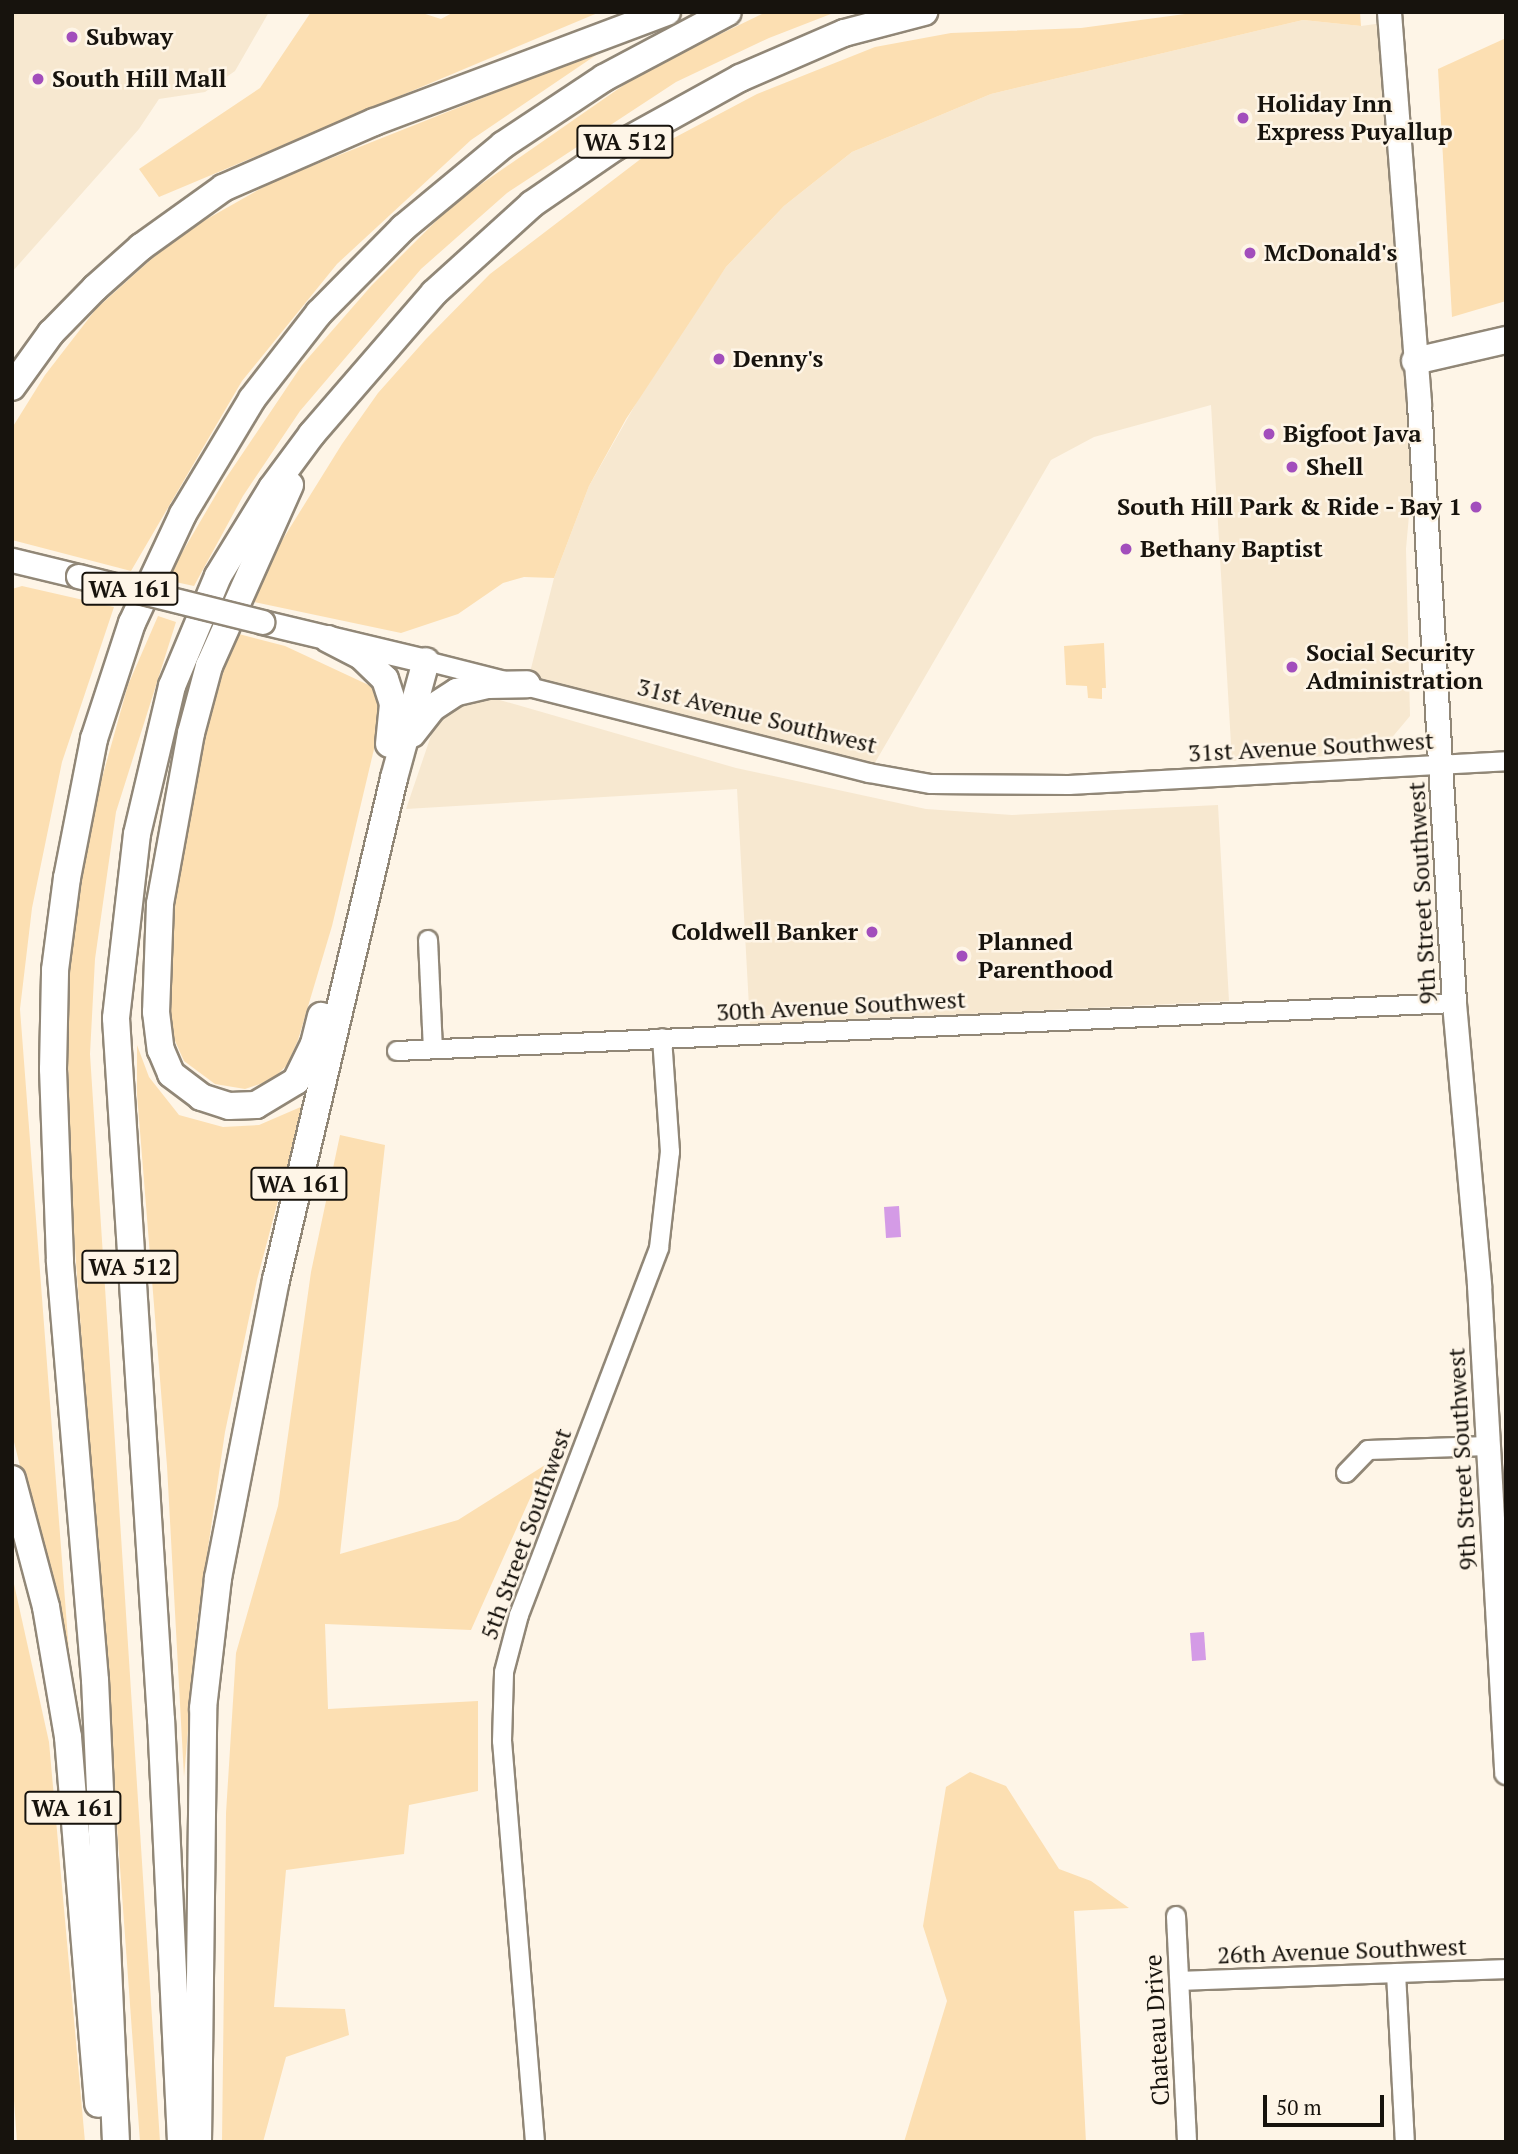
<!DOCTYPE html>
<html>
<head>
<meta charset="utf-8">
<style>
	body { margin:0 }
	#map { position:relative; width:1518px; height:2154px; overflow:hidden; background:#fef5e7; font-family:"PT Serif",serif }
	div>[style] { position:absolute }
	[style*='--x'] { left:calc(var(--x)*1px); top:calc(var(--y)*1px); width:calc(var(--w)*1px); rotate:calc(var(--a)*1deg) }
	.built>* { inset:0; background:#f7e8d0 }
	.green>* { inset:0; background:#fcdfb2 }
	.water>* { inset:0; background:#d49be6 }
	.roads { filter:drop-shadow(2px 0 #918777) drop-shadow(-2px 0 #918777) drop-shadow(0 2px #918777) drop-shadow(0 -2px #918777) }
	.minor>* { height:18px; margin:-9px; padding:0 9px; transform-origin:9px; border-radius:9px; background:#fff }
	.major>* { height:23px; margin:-11.5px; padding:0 11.5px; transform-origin:11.5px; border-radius:11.5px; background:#fff }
	.highway>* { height:26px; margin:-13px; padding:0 13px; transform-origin:13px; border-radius:13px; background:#fff }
	.bridges { filter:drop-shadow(2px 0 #918777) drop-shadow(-2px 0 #918777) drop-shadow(0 2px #918777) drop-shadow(0 -2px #918777) }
	.major-bridge>* { height:23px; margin:-11.5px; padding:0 11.5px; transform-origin:11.5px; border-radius:11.5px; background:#fff }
	.dots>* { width:19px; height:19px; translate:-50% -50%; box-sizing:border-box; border:4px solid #fef5e7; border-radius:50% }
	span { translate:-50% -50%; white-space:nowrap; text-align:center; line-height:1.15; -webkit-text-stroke:5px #fef5e7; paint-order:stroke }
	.shield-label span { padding:2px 5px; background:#fef5e7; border:2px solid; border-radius:5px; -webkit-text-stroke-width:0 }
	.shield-label { font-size:23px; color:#17130d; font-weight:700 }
	.poi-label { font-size:24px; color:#17130d; font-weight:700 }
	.left { translate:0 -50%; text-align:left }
	.right { translate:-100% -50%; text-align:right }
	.street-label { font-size:24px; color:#17130d }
	.frame { position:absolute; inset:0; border:14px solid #17130d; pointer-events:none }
	.scale { position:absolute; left:1263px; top:2095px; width:121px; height:32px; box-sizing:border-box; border:4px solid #17130d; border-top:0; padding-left:9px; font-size:21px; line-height:24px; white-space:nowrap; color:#17130d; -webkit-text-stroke:5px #fef5e7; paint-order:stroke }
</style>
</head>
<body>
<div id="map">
	<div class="built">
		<i style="clip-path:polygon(12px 12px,269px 12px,235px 71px,205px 92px,159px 99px,139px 129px,12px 272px)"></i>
		<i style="clip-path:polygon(1303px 20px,1361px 26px,1390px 22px,1419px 403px,1406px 549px,1410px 716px,1384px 747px,1368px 754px,1232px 761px,1211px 405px,1094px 437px,1051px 460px,869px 773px,527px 684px,554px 578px,589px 486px,655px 370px,726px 267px,784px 206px,852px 152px,991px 94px)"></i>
		<i style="clip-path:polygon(493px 698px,736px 768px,926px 809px,1012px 815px,1218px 805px,1229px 1001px,750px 1025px,737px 789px,406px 809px,436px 721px,465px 701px)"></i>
	</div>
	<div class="green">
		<i style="clip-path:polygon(311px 12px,419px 12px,441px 19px,454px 12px,600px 12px,159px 197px,139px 169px,260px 88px)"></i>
		<i style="clip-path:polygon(766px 12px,836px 12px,769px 38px,676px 82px,507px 193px,421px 269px,300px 411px,243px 496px,194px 586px,166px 580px,224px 481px,302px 365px,372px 285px,454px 203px,644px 71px)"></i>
		<i style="clip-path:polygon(1200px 12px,1360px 12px,1361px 26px,1303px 20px,991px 94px,852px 152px,784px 206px,726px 267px,626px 419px,589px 486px,554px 578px,524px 577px,503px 583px,458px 614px,401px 633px,245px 600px,342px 444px,378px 393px,426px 339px,490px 274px,655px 148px,757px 94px,875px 47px,951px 33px,1081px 28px)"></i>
		<i style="clip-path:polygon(1506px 38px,1506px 301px,1452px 317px,1438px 69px)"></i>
		<i style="clip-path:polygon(605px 49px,471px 140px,337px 264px,242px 381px,131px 571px,12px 540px,12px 428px,45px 375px,96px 309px,177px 236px,274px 181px)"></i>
		<i style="clip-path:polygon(22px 586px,114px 607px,62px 762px,32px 908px,20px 1009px,73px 1705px,48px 1578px,12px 1434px,12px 589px)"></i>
		<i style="clip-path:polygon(158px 616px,176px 622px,116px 812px,95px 959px,90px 1054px,160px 2142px,140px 2142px,72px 1207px,66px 987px,92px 814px,128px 685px)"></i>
		<i style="clip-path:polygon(235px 633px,285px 646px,375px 688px,384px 707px,332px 926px,298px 1040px,287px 1065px,272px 1080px,245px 1089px,215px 1084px,184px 1061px,171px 1032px,166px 956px,201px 744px)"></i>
		<i style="clip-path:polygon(1104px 643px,1106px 688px,1102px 688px,1102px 699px,1088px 698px,1087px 686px,1066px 685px,1064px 646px)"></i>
		<i style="clip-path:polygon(137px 1045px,149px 1077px,179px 1115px,223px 1127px,259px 1125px,303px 1106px,257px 1280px,225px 1432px,197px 1623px,184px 1777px,167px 1466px,137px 1094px)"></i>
		<i style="clip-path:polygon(340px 1135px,385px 1145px,340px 1554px,458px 1520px,545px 1465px,471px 1630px,325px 1624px,328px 1709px,478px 1701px,478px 1791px,409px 1805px,404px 1854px,286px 1870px,274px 2007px,345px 2009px,349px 2035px,286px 2057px,263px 2142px,222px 2142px,226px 1813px,236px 1653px,278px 1506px,311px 1272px)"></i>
		<i style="clip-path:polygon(12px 1575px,49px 1742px,85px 2142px,17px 2142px,12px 2073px)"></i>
		<i style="clip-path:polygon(970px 1772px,1006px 1786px,1059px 1869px,1091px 1881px,1129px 1908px,1074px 1911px,1086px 2142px,904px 2142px,947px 2001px,923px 1926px,946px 1787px)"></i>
	</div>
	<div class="water">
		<i style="clip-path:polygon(899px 1206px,901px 1237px,886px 1238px,884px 1207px)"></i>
		<i style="clip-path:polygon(1204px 1632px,1206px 1660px,1192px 1661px,1190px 1633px)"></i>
	</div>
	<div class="roads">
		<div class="minor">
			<i style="--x:426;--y:661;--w:457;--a:14.2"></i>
			<i style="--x:869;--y:773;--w:63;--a:10.1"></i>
			<i style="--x:931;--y:784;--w:138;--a:0.4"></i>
			<i style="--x:1069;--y:785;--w:438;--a:-3.1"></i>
			<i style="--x:428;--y:940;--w:109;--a:87.4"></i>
			<i style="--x:397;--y:1051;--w:1058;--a:-2.6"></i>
			<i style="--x:1346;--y:1473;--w:32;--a:-46"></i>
			<i style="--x:1368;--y:1450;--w:120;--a:-1.9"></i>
			<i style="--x:1176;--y:1916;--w:226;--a:87.2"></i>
			<i style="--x:1396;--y:1973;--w:169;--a:87"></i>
			<i style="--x:1180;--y:1981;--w:326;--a:-2.1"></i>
			<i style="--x:535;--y:2142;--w:402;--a:-94.7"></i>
			<i style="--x:502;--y:1741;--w:69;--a:-88.3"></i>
			<i style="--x:504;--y:1672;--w:59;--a:-75.3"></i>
			<i style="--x:519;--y:1615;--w:393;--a:-69.1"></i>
			<i style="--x:659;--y:1248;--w:97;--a:-83.5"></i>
			<i style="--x:670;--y:1152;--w:114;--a:-94"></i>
		</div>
		<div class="major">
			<i style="--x:1389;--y:12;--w:392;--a:85.6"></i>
			<i style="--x:1419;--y:403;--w:601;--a:86.66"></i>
			<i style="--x:1454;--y:1003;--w:283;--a:84.9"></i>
			<i style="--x:1479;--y:1285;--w:488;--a:86.8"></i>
			<i style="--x:12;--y:560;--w:68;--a:13.6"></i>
			<i style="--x:262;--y:622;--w:169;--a:13.4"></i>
		</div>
		<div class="highway">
			<i style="--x:1415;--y:361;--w:93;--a:-13"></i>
			<i style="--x:12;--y:387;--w:67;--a:-54.2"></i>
			<i style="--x:51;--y:333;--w:63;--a:-45.6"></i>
			<i style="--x:95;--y:288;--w:62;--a:-41.7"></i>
			<i style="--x:141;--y:247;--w:101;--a:-35.7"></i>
			<i style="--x:223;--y:188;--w:165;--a:-23.6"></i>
			<i style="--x:374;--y:122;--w:313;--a:-20.6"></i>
			<i style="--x:290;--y:485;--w:198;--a:114.1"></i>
			<i style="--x:209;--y:666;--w:69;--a:105"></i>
			<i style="--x:191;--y:733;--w:174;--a:100.3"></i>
			<i style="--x:160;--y:904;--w:108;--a:92.1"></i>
			<i style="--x:156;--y:1012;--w:38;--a:83"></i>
			<i style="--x:161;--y:1050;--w:26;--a:67"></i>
			<i style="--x:171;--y:1074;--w:38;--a:37"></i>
			<i style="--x:201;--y:1097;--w:29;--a:18"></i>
			<i style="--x:229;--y:1106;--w:27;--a:-2"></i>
			<i style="--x:256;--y:1105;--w:47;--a:-31"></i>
			<i style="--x:296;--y:1081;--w:41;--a:-64.1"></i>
			<i style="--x:314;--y:1044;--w:29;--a:-76"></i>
			<i style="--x:328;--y:639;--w:37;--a:27"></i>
			<i style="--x:361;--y:656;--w:33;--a:44"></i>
			<i style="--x:385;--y:679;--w:26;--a:72"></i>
			<i style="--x:393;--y:704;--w:40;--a:95.7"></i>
			<i style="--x:412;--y:734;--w:33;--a:-52"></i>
			<i style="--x:432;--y:708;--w:30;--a:-33"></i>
			<i style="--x:457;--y:692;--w:32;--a:-13"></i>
			<i style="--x:488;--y:685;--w:39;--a:-1"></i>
			<i style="--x:12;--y:1479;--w:132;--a:75.1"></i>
			<i style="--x:46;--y:1607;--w:132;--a:80.4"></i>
			<i style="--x:68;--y:1737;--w:368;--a:85.3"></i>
			<i style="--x:116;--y:2142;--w:462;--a:-92.6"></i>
			<i style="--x:95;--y:1680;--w:421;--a:-94.8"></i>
			<i style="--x:60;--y:1260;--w:191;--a:-92.1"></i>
			<i style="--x:53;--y:1069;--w:99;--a:-88.8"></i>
			<i style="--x:55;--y:970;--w:93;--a:-82.6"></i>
			<i style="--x:67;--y:878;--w:142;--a:-79"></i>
			<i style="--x:94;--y:739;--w:122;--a:-71.9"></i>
			<i style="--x:132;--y:623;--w:120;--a:-64.9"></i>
			<i style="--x:183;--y:514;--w:134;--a:-59"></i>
			<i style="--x:252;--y:399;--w:109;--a:-52.1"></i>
			<i style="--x:319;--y:313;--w:120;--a:-45.3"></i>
			<i style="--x:403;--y:228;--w:130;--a:-39.7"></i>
			<i style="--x:503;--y:145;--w:121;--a:-33.6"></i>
			<i style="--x:604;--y:78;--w:140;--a:-28"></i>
			<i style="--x:181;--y:2142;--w:422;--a:-92.7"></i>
			<i style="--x:161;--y:1720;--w:703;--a:-93.67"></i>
			<i style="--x:116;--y:1018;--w:185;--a:-83.5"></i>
			<i style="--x:137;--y:834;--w:152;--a:-76.7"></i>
			<i style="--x:172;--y:686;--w:119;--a:-67.3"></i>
			<i style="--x:218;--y:576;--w:103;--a:-58.5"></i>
			<i style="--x:272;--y:488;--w:67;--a:-53.5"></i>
			<i style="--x:312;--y:434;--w:186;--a:-49.1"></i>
			<i style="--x:434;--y:293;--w:132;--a:-42.2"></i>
			<i style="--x:532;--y:204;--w:101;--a:-34.5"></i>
			<i style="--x:615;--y:147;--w:143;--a:-28.9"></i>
			<i style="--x:740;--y:78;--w:113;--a:-23.4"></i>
			<i style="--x:844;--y:33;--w:83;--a:-14.7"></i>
			<i style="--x:198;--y:2142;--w:434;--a:-89.3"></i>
			<i style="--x:203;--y:1708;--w:131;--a:-83.4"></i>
			<i style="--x:218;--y:1578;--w:304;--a:-79"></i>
			<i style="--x:276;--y:1280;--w:516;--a:-76.77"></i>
			<i style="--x:394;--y:778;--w:121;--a:-74.7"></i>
		</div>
	</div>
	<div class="bridges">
		<div class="major-bridge">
			<i style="--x:78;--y:576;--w:190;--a:14"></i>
		</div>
	</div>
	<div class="dots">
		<i style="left:72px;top:37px;background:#a24ebc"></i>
		<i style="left:38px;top:79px;background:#a24ebc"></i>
		<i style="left:1243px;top:118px;background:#a24ebc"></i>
		<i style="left:1250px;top:253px;background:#a24ebc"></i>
		<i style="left:719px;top:359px;background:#a24ebc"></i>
		<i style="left:1269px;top:434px;background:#a24ebc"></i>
		<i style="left:1292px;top:467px;background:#a24ebc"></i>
		<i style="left:1476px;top:507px;background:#a24ebc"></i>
		<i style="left:1126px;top:549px;background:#a24ebc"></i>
		<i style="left:1292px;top:667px;background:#a24ebc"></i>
		<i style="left:872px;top:932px;background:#a24ebc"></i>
		<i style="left:962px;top:956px;background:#a24ebc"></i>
	</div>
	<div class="shield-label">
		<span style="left:625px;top:142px">WA 512</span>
		<span style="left:130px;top:589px">WA 161</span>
		<span style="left:299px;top:1184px">WA 161</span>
		<span style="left:130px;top:1267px">WA 512</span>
		<span style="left:73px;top:1808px">WA 161</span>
	</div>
	<div class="poi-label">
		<span class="left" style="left:86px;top:37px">Subway</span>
		<span class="left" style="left:52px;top:79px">South Hill Mall</span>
		<span class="left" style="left:1257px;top:118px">Holiday Inn<br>Express Puyallup</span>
		<span class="left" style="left:1264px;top:253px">McDonald's</span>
		<span class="left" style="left:733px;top:359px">Denny's</span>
		<span class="left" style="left:1283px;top:434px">Bigfoot Java</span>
		<span class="left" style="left:1306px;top:467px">Shell</span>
		<span class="right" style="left:1462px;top:507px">South Hill Park &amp; Ride - Bay 1</span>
		<span class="left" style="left:1140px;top:549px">Bethany Baptist</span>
		<span class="left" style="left:1306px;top:667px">Social Security<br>Administration</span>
		<span class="right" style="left:858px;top:932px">Coldwell Banker</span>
		<span class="left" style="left:978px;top:956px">Planned<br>Parenthood</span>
	</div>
	<div class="street-label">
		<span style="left:757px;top:716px;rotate:14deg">31st Avenue Southwest</span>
		<span style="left:1311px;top:747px;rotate:-3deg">31st Avenue Southwest</span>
		<span style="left:1422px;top:893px;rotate:-93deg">9th Street Southwest</span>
		<span style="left:841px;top:1006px;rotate:-3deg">30th Avenue Southwest</span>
		<span style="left:1462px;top:1459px;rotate:-93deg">9th Street Southwest</span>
		<span style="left:526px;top:1534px;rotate:-70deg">5th Street Southwest</span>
		<span style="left:1342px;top:1951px;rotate:-2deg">26th Avenue Southwest</span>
		<span style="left:1157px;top:2030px;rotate:-93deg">Chateau Drive</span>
	</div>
	<div class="frame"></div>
	<div class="scale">50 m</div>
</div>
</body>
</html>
